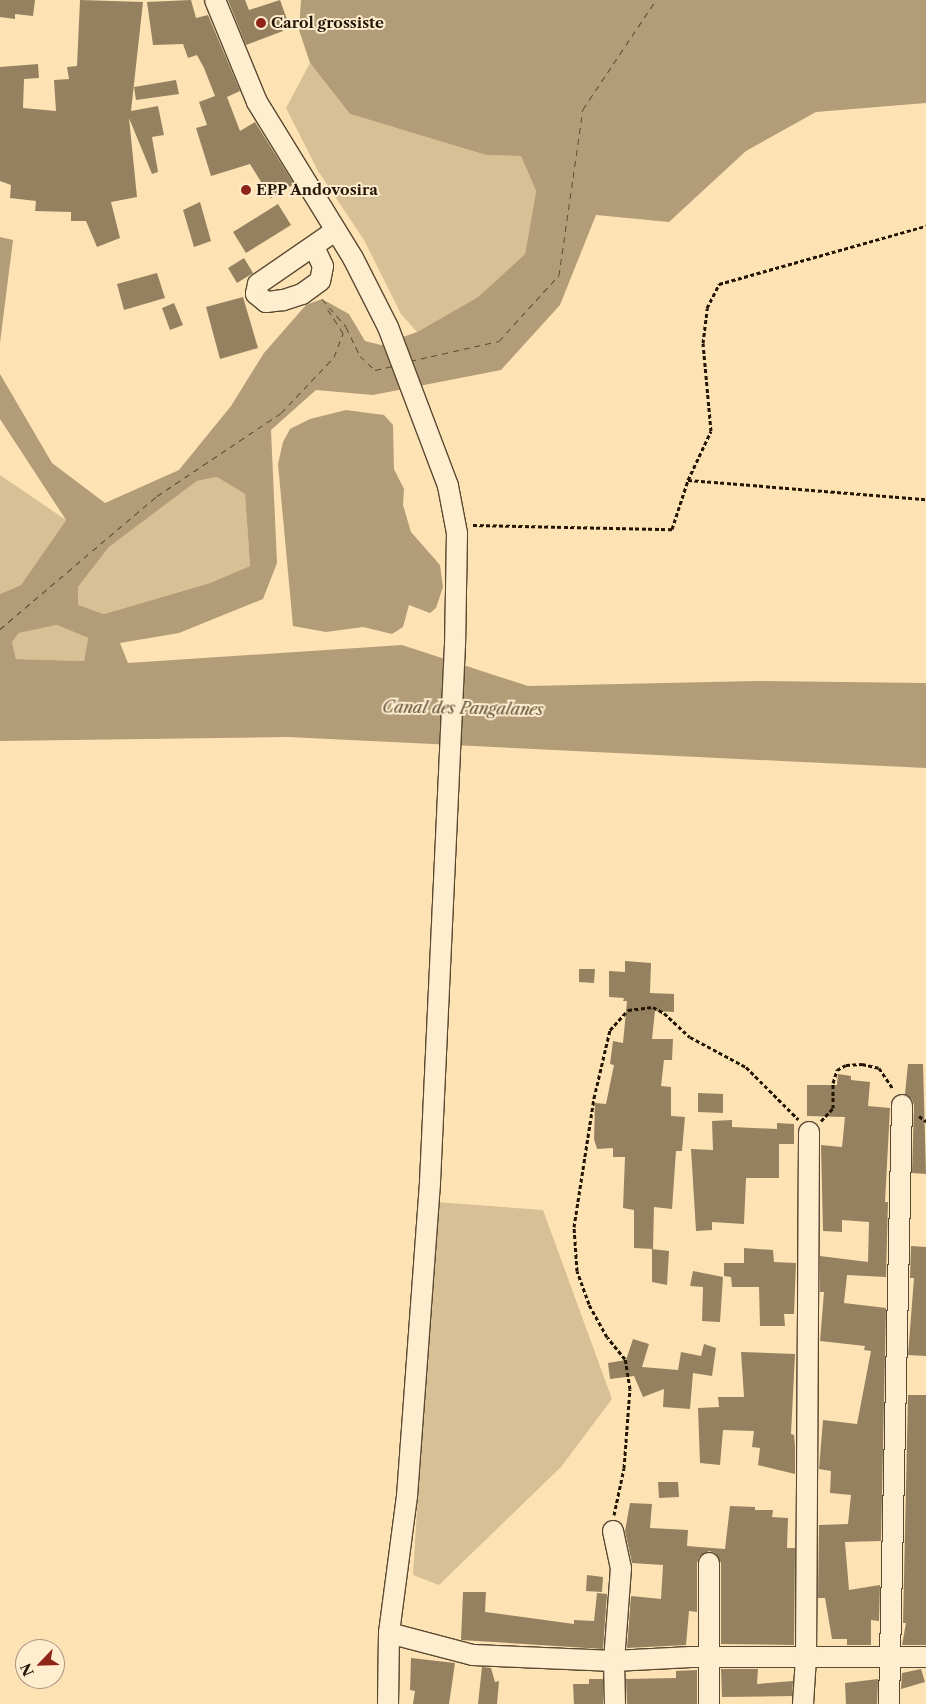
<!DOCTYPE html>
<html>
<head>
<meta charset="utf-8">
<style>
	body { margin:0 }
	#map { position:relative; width:926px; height:1704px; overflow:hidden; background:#fde3b4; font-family:"Libre Caslon Text",serif }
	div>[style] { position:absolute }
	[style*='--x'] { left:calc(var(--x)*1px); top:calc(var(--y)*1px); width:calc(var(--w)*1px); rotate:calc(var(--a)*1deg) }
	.green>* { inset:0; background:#d8c096 }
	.water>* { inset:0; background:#b39d78 }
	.ferry>* { height:1px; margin-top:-0.5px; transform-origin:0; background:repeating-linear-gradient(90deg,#5d4c33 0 6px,transparent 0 11px) }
	.building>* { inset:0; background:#958160 }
	.path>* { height:3px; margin-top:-1.5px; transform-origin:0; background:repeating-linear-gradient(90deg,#241605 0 4px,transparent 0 6.5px) }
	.roads { filter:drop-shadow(1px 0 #5a4931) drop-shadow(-1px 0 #5a4931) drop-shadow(0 1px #5a4931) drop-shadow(0 -1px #5a4931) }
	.minor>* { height:20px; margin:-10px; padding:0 10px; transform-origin:10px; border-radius:10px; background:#feedce }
	.dots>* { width:14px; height:14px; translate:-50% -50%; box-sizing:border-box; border:2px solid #feedce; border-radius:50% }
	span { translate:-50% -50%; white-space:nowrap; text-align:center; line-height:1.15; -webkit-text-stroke:4px #feedce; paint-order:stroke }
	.poi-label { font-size:15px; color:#241605; font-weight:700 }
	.left { translate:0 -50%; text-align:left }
	.water-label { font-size:16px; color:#5d4c33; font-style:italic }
	.north { position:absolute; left:15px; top:1639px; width:50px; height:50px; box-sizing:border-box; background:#feedce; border:1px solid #a7977e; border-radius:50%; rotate:246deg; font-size:14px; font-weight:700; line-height:20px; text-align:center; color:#241605 }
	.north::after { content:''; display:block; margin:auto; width:18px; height:22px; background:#8f2418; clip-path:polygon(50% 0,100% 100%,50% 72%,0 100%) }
</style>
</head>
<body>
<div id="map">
	<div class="green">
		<i style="clip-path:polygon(310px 63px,350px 114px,486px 155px,521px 156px,536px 191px,525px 254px,478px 297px,417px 332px,401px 314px,364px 240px,318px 171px,286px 108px)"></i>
		<i style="clip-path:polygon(0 475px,66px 520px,21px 585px,0 594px)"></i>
		<i style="clip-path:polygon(217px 477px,245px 494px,250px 566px,210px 583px,104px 614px,77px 605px,78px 587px,109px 547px,197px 481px)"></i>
		<i style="clip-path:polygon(57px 625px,88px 638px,84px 661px,16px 659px,12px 642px,19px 633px)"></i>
		<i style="clip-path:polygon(436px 1202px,543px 1210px,612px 1399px,561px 1467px,439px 1585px,413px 1575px)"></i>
	</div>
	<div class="water">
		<i style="clip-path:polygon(evenodd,301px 0,926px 0,926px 103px,816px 112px,746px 151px,669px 222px,596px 215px,560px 305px,501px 370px,373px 395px,316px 390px,271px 430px,277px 563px,263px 599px,179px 633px,120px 643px,128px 663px,402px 645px,528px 686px,756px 681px,926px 683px,926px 768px,288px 737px,0 741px,0 594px,21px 585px,66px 520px,0 419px,0 374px,52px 463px,105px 503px,179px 470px,231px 406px,264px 353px,306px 305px,322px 299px,349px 314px,365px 341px,381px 345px,417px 332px,478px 297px,525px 254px,536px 191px,521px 156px,486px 155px,350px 114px,310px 63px,299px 30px,301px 0,217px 477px,245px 494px,250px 566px,210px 583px,104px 614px,78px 605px,78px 587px,109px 547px,197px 481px,217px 477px,301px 0,57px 625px,88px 638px,84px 661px,16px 659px,12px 642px,19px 633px,57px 625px)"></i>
		<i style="clip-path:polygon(0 237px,13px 240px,0 343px)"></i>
		<i style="clip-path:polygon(346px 410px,384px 415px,393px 425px,394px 469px,404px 489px,403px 505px,411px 532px,440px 565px,443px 587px,436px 608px,430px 613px,409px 605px,403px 627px,392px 634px,363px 627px,326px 632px,293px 626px,278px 464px,283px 442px,290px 429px,310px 419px)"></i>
	</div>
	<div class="ferry">
		<i style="--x:322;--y:299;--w:37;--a:49"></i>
		<i style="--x:346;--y:327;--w:32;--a:64"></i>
		<i style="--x:360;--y:356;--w:21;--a:43"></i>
		<i style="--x:375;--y:370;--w:17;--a:-13"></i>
		<i style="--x:410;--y:361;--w:91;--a:-12.7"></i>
		<i style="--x:499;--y:341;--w:89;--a:-47.7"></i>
		<i style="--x:559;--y:275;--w:168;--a:-81.8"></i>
		<i style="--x:583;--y:109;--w:131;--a:-56.2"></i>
		<i style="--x:0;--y:629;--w:206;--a:-40.3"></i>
		<i style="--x:157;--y:496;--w:149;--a:-33.8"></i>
		<i style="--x:281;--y:413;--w:77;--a:-46.6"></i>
		<i style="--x:334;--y:357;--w:26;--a:-69"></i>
		<i style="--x:343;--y:333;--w:33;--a:-123"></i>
	</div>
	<div class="building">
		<i style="clip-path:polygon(0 0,35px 0,33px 16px,15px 14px,15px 19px,0 17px)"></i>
		<i style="clip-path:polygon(80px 0,143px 2px,131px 111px,158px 106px,164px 135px,152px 137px,158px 172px,152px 174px,129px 118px,137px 197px,111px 202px,120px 238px,97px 247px,86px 221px,71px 221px,71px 212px,35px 211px,36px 201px,10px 198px,11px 185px,0 181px,0 67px,38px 64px,39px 78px,24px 79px,23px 108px,56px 111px,54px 80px,69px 79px,67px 67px,77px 66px)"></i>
		<i style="clip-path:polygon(191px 0,196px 18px,208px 15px,240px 91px,227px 97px,240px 131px,255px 122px,294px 184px,271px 198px,250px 164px,211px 176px,196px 128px,207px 125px,199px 102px,215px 96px,204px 68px,197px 55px,188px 58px,183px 44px,153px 45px,147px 2px)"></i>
		<i style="clip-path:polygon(228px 0,245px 0,249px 10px,280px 0,288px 22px,281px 25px,283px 31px,246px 45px)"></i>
		<i style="clip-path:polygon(176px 80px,179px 94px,136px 100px,134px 87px)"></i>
		<i style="clip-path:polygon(200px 202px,211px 241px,194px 247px,183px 210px)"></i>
		<i style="clip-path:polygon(278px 204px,291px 225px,246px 253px,233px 232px)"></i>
		<i style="clip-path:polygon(244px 258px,253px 273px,237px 283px,228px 268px)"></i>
		<i style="clip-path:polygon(157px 273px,165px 298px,124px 310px,117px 284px)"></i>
		<i style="clip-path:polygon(243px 297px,258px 348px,220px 359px,206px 307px)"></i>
		<i style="clip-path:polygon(174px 303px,183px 325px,170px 330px,162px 308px)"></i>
		<i style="clip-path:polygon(625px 961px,651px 963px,650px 993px,674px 994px,674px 1012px,655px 1011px,652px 1039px,673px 1039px,672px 1060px,664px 1060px,661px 1086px,671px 1087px,671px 1116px,685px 1117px,682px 1151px,676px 1151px,672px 1209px,654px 1207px,653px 1249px,634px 1248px,634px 1210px,623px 1208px,625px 1157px,613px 1157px,613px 1148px,597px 1149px,594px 1139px,595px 1103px,606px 1104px,614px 1065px,610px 1064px,613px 1041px,623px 1043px,627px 1001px,623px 1001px,624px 998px,609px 997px,609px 971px,625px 972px)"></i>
		<i style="clip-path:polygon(579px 969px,595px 969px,594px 983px,579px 982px)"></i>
		<i style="clip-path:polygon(908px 1064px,923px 1064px,926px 1174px,912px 1173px,914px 1105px,912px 1099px,905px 1094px)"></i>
		<i style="clip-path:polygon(838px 1074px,851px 1076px,851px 1080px,870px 1082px,868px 1106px,890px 1108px,885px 1202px,888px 1202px,886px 1277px,847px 1275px,844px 1303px,886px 1308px,881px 1541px,845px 1542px,849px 1590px,880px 1585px,879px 1621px,871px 1620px,871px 1645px,847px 1645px,847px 1639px,832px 1639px,825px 1598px,818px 1598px,819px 1525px,848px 1524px,851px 1495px,830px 1493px,831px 1471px,819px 1469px,823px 1420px,857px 1424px,871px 1351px,864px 1350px,865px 1346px,820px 1341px,824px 1292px,820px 1292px,820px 1256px,868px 1262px,869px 1222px,842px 1220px,842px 1232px,823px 1231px,821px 1145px,842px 1147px,845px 1117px,807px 1116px,807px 1085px,837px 1085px)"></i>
		<i style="clip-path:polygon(698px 1093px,723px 1094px,723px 1113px,698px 1112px)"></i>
		<i style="clip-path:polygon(732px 1120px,732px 1127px,777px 1129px,777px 1123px,794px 1124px,794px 1144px,779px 1144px,779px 1178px,746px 1178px,744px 1224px,712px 1222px,712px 1230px,696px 1231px,691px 1149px,713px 1150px,712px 1121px)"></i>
		<i style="clip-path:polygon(911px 1246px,926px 1247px,926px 1356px,908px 1355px,914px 1278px,910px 1278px)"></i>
		<i style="clip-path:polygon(744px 1248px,773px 1250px,774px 1262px,796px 1263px,794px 1314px,784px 1314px,785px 1326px,760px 1326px,759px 1287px,732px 1287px,731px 1277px,724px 1276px,724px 1263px,744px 1263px)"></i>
		<i style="clip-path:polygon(652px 1249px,669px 1251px,667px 1285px,652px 1282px)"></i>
		<i style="clip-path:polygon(693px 1271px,723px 1277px,720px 1322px,702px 1321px,703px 1287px,690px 1286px)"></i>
		<i style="clip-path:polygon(633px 1339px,649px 1344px,642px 1367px,678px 1370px,681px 1352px,701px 1356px,704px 1344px,716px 1348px,712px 1376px,693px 1373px,690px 1409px,663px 1407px,664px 1389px,643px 1397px,634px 1376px,610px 1379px,608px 1363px,626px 1360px)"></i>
		<i style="clip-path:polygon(741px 1352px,795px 1354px,791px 1434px,794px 1435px,795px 1447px,795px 1474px,758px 1465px,760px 1448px,752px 1447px,754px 1431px,723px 1430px,720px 1465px,700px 1463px,698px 1408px,719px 1407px,718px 1397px,744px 1397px)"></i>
		<i style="clip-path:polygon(908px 1395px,926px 1395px,926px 1645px,902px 1645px,906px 1623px,903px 1623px)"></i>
		<i style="clip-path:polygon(658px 1482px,678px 1482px,679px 1497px,659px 1498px)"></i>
		<i style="clip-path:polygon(630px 1503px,652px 1504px,650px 1528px,688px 1530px,687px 1546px,725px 1549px,730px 1506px,755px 1507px,755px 1510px,773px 1510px,772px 1517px,788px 1518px,787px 1548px,795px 1548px,794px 1645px,721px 1644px,721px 1563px,715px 1553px,709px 1551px,699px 1557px,697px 1563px,697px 1612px,689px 1611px,686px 1645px,627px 1648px,631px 1596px,661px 1599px,663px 1565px,632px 1563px,625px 1531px)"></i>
		<i style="clip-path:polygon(587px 1575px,603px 1577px,602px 1592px,586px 1591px)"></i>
		<i style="clip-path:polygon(463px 1592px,486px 1592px,485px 1612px,574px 1624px,574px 1620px,594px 1621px,597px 1593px,607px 1594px,603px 1649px,461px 1640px)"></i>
		<i style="clip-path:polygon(411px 1658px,455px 1663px,449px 1704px,413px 1704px,415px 1691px,410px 1690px)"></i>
		<i style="clip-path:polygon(482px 1667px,491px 1668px,495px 1682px,499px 1681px,497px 1704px,478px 1704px)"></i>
		<i style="clip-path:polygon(721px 1669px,758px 1669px,757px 1684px,793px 1681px,792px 1696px,722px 1697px)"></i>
		<i style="clip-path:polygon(921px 1669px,925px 1682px,901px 1689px,902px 1673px)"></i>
		<i style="clip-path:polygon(697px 1670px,697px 1704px,627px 1704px,626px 1679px,676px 1678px,676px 1671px)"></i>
		<i style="clip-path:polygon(589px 1679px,603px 1679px,603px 1704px,574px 1704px,573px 1684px,589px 1684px)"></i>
		<i style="clip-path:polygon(878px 1679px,877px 1704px,846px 1704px,845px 1683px)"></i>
	</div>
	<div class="path">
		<i style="--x:688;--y:480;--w:54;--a:-64.9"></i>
		<i style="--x:711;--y:431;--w:88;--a:-95.2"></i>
		<i style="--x:703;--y:343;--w:35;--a:-83"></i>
		<i style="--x:707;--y:308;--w:27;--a:-63"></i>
		<i style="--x:719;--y:284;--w:215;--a:-15.7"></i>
		<i style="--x:473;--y:525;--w:199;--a:1.2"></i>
		<i style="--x:672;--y:529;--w:52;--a:-71.9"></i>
		<i style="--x:688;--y:480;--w:239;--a:4.6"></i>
		<i style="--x:919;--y:1116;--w:9;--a:36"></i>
		<i style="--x:821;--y:1121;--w:18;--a:-47"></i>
		<i style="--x:833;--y:1108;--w:25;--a:-90"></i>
		<i style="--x:833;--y:1083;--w:14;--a:-73"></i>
		<i style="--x:837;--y:1070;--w:10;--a:-29"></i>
		<i style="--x:846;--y:1065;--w:16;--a:-4"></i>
		<i style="--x:862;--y:1064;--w:17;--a:13"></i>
		<i style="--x:879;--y:1068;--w:25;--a:56"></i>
		<i style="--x:614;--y:1515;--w:48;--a:-78"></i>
		<i style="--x:624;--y:1468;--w:79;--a:-85.7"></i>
		<i style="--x:630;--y:1389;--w:30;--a:-99"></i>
		<i style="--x:625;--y:1359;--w:28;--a:-129"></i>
		<i style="--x:607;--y:1337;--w:38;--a:-119"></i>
		<i style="--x:589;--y:1304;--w:35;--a:-110"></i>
		<i style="--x:577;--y:1271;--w:44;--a:-93.9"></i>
		<i style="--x:574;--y:1227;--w:131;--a:-81.2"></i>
		<i style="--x:594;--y:1098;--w:70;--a:-76.8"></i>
		<i style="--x:610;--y:1030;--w:27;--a:-48"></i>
		<i style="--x:628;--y:1010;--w:25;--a:-7"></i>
		<i style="--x:653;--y:1007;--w:13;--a:29"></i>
		<i style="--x:664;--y:1013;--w:35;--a:43"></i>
		<i style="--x:690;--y:1037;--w:64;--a:28.2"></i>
		<i style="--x:746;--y:1067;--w:74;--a:45"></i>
	</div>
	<div class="roads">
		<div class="minor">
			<i style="--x:215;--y:0;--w:110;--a:67.6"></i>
			<i style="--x:257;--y:102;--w:183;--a:58.4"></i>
			<i style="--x:353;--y:258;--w:77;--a:63.1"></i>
			<i style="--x:388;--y:327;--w:170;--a:69.3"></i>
			<i style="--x:448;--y:486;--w:48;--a:79.2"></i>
			<i style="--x:457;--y:533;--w:111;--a:91"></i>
			<i style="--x:455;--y:644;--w:540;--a:92.66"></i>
			<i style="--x:430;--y:1183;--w:314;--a:94.2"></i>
			<i style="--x:407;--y:1496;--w:138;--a:97.5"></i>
			<i style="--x:389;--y:1633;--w:71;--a:90.8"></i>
			<i style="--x:314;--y:247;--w:21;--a:65"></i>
			<i style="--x:323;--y:266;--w:15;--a:101"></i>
			<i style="--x:320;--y:281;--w:22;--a:144"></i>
			<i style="--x:302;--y:294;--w:20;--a:162"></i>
			<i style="--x:283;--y:300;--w:17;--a:173"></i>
			<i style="--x:266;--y:302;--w:13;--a:-141"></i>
			<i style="--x:256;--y:294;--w:10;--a:-79"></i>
			<i style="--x:258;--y:284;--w:93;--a:-34.5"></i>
			<i style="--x:613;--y:1531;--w:38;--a:78"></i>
			<i style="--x:621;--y:1568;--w:93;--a:94.3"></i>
			<i style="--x:614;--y:1661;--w:43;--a:88.7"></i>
			<i style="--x:389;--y:1633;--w:87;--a:14.7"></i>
			<i style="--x:473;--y:1655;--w:141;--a:2.4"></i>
			<i style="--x:614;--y:1661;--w:77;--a:-3"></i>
			<i style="--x:691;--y:1657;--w:235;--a:0"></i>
			<i style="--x:709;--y:1704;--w:141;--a:-90"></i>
			<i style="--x:803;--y:1704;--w:46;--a:-86.3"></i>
			<i style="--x:806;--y:1658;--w:526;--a:-89.67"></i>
			<i style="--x:889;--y:1704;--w:599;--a:-88.76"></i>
		</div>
	</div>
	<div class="dots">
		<i style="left:261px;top:23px;background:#8f2418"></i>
		<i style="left:246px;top:190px;background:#8f2418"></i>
	</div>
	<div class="poi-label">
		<span class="left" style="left:271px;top:23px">Carol grossiste</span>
		<span class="left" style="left:256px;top:190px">EPP Andovosira</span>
	</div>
	<div class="water-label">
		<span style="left:463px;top:708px;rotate:1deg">Canal des Pangalanes</span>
	</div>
	<div class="north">N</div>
</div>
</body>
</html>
